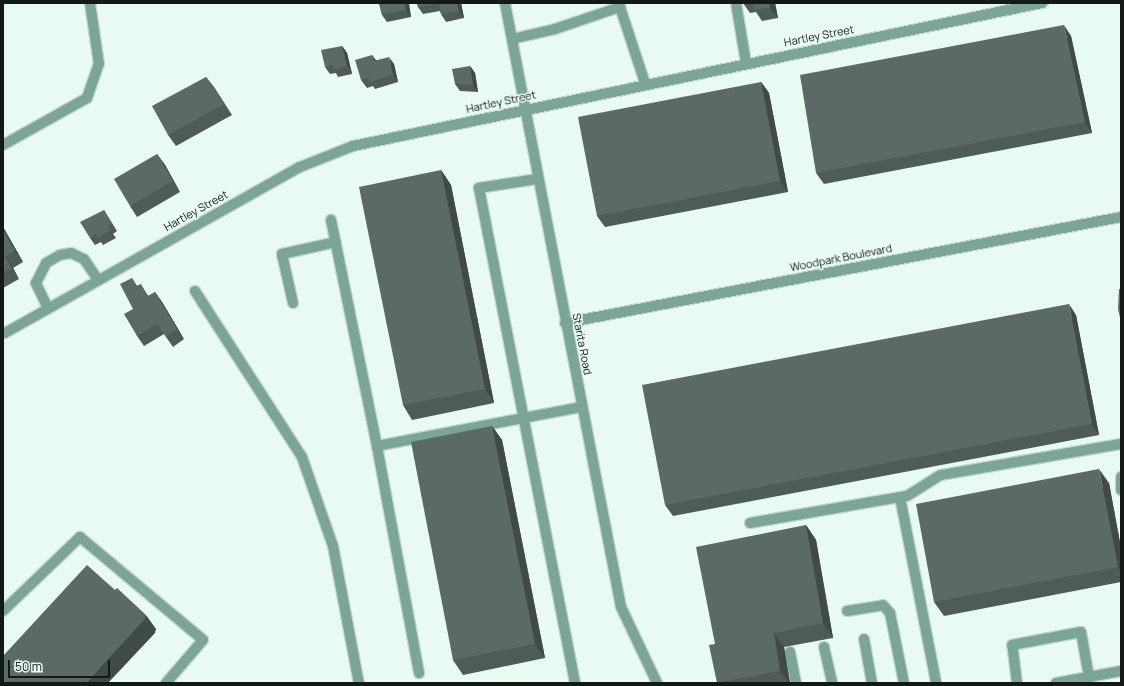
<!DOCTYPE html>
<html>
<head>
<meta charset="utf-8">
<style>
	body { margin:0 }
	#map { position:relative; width:1124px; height:686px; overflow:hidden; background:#e8faf2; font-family:Manrope,sans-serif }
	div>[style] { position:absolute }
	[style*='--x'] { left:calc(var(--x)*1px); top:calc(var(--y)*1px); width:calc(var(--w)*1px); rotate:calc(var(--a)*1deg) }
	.roads { filter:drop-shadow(1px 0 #c6d6cf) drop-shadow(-1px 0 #c6d6cf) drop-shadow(0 1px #c6d6cf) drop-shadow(0 -1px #c6d6cf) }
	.minor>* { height:10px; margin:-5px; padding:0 5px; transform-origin:5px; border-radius:5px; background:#7ba595 }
	.wall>* { inset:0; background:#4e5b56 }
	.shaded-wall>* { inset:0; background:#404a46 }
	.building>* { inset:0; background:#5b6a64 }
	span { translate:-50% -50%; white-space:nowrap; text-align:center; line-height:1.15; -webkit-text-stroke:3px #e8faf2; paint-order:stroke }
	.street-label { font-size:11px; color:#131917 }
	.frame { position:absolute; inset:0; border:4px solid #131917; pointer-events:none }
	.scale { position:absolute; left:8px; top:660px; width:102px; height:18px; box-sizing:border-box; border:2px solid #131917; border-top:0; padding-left:5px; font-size:12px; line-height:14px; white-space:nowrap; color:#131917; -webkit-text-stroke:3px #e8faf2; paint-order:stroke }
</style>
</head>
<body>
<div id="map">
	<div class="roads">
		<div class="minor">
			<i style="--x:505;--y:3;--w:615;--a:79.13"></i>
			<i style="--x:621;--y:607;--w:84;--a:64.7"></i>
			<i style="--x:736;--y:3;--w:61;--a:80.5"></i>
			<i style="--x:512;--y:39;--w:44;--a:-13.1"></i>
			<i style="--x:555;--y:29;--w:69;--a:-18.7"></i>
			<i style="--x:620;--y:7;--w:80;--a:71.8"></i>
			<i style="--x:3;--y:145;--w:96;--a:-29.2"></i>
			<i style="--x:87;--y:98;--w:36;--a:-71"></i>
			<i style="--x:99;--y:64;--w:62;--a:-98.4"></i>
			<i style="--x:537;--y:179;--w:59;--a:171.2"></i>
			<i style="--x:479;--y:188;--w:504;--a:79.02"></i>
			<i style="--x:331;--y:220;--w:231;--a:78.5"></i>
			<i style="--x:377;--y:446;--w:209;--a:-10.8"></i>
			<i style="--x:195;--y:291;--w:197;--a:57.2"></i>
			<i style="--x:302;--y:457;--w:94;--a:70.8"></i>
			<i style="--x:333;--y:546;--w:139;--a:79.3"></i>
			<i style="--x:293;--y:303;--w:50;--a:-102.7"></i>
			<i style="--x:282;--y:254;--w:55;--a:-12.5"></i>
			<i style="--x:48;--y:308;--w:28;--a:-116"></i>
			<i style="--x:36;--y:283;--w:22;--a:-63"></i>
			<i style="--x:46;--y:263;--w:16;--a:-30"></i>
			<i style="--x:60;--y:255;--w:11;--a:-10"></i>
			<i style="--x:71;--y:253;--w:14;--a:25"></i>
			<i style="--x:84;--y:259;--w:25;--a:56"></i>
			<i style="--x:565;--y:323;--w:566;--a:-10.79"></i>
			<i style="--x:5;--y:333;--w:338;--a:-29.4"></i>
			<i style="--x:300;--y:167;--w:57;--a:-21.6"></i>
			<i style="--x:353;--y:146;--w:704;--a:-11.73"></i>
			<i style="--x:377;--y:446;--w:231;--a:79.5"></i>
			<i style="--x:1121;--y:477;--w:13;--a:90"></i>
			<i style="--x:900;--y:497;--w:189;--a:79"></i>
			<i style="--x:750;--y:523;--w:159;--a:-9.8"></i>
			<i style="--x:907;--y:496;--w:40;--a:-32"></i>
			<i style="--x:941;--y:475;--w:183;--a:-9.8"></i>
			<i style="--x:3;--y:611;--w:107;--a:-43.9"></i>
			<i style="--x:80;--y:537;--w:160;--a:39.9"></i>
			<i style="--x:203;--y:640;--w:57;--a:130.7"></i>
			<i style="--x:847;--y:611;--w:36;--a:-9"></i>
			<i style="--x:883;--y:605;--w:11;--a:49"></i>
			<i style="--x:890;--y:613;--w:71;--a:78.7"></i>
			<i style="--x:864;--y:639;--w:45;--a:79.7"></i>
			<i style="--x:824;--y:647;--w:37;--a:77"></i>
			<i style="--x:790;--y:652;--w:32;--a:79"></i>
			<i style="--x:1017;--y:683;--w:38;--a:-97"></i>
			<i style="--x:1012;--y:645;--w:70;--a:-10.7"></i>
			<i style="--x:1081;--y:632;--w:46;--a:79.9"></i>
			<i style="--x:1056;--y:683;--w:66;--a:-10.5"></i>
		</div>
	</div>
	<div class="wall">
		<i style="clip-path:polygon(379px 3px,408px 3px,411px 17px,387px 22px,382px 15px)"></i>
		<i style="clip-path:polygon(417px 3px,461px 3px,464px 18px,446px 22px,441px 14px,440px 11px,423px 14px,418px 7px)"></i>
		<i style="clip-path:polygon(743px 3px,775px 3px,778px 18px,762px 21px,756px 12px,750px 13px)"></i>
		<i style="clip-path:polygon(1071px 36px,1092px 133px,824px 184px,816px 173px)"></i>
		<i style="clip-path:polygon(342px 46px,347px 53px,352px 74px,338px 77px,336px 73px,330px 74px,325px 67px)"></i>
		<i style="clip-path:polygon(372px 55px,376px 60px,394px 64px,398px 82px,375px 89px,373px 86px,367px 88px,361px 80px)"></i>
		<i style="clip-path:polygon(470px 66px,475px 73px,478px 92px,460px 91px,455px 84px)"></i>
		<i style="clip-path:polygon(206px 77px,232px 115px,176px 146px,168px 135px)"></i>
		<i style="clip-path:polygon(761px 82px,769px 93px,788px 192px,605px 227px,597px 216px)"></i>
		<i style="clip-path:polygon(157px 154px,165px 165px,180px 192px,137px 217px,130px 206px)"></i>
		<i style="clip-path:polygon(441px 170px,451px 185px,494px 403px,412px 420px,403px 405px)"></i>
		<i style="clip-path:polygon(104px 210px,117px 231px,113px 234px,116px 238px,103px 245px,101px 242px,95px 245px,90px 238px)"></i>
		<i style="clip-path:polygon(3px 227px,23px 262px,13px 268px,19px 279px,3px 288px)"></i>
		<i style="clip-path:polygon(132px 278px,137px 286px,149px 296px,155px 292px,162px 302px,184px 339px,173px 347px,164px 334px,144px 346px,137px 336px,133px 309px)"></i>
		<i style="clip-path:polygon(1076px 315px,1099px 435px,673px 516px,665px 505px)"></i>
		<i style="clip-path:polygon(492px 426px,502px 440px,545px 658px,463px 675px,453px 660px)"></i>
		<i style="clip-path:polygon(1109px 483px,1121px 548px,1121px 582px,944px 616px,934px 602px)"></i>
		<i style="clip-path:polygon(806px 525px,816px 540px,833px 638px,784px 647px,790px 683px,717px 683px)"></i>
	</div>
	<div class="shaded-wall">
		<i style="clip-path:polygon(405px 3px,409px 3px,411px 17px,406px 10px)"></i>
		<i style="clip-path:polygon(457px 3px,461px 3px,464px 18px,459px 11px)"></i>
		<i style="clip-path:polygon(770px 3px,775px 3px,778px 18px,770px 8px)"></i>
		<i style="clip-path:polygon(1064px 25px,1071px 36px,1092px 133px,1085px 122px)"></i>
		<i style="clip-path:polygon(342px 46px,347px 53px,352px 74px,347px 66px)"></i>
		<i style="clip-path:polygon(389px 57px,394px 64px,398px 82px,393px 75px)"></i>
		<i style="clip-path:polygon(470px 66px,475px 73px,478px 92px,473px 85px)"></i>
		<i style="clip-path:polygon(206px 77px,214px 87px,232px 115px,224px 104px)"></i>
		<i style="clip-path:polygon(761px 82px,769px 93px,788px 192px,780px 181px)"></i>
		<i style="clip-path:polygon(157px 154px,165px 165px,180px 192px,173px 181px)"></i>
		<i style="clip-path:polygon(441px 170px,451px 185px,494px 403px,485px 389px)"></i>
		<i style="clip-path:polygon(3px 227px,23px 262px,15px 251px,3px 229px)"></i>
		<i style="clip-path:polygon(5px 257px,13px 268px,19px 279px)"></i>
		<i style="clip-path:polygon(155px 292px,162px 302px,184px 339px,177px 329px)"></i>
		<i style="clip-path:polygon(1069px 304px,1076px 315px,1099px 435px,1092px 424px)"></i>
		<i style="clip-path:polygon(492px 426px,502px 440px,545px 658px,535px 644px)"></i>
		<i style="clip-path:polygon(1099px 469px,1109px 483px,1121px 548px,1121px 572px,1118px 567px)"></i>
		<i style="clip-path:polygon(806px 525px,816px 540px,833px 638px,823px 623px)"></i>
		<i style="clip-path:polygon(146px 615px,156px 629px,155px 633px,108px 683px,86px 683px)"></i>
		<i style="clip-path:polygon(774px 633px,784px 647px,790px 683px,789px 683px,780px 671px)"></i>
	</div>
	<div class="building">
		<i style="clip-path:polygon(379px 3px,405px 3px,406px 10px,382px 15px)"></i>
		<i style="clip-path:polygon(417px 3px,438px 3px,418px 7px)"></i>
		<i style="clip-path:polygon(439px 3px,457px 3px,459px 11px,441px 14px)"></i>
		<i style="clip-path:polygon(753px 3px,770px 3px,770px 8px,754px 10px)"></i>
		<i style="clip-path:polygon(1064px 25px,1085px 122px,816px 173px,800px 75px)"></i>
		<i style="clip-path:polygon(342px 46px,347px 66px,333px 69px,333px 65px,325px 67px,321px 50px)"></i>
		<i style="clip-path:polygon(372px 55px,374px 61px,389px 57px,393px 75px,370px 82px,369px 78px,361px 80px,355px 60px)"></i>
		<i style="clip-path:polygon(470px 66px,473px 85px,455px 84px,452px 69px)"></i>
		<i style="clip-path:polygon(206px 77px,224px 104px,168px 135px,152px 106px)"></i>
		<i style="clip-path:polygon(761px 82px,780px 181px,597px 216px,578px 117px)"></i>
		<i style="clip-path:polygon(157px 154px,173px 181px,130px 206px,114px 179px)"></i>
		<i style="clip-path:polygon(441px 170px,485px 389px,403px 405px,359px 187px)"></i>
		<i style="clip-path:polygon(104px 210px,112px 224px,108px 226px,111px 230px,98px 238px,96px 234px,90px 238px,80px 222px)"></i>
		<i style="clip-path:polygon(3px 229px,15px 251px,5px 257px,12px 268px,3px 273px)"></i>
		<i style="clip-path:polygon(132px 278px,136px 286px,141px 284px,148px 296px,155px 292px,177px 329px,166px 337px,157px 324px,137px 336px,124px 314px,133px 309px,120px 284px)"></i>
		<i style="clip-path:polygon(1119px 289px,1121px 289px,1121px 322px,1118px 309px)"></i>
		<i style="clip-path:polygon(1069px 304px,1092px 424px,665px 505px,642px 385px)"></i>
		<i style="clip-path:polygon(492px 426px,535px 644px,453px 660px,411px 442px)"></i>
		<i style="clip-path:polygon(1099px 469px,1118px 567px,934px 602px,916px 504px)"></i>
		<i style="clip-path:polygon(806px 525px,823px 623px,774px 633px,780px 671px,717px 683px,709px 645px,715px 644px,696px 547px)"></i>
		<i style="clip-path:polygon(87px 565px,115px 590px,117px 588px,146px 615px,145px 619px,86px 683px,3px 683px,3px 656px)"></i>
	</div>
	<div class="street-label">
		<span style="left:819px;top:36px;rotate:-11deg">Hartley Street</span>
		<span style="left:501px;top:102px;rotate:-12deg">Hartley Street</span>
		<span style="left:196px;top:211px;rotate:-29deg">Hartley Street</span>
		<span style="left:841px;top:258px;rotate:-11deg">Woodpark Boulevard</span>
		<span style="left:582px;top:344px;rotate:79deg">Starita Road</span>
	</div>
	<div class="frame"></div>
	<div class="scale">50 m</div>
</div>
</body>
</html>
